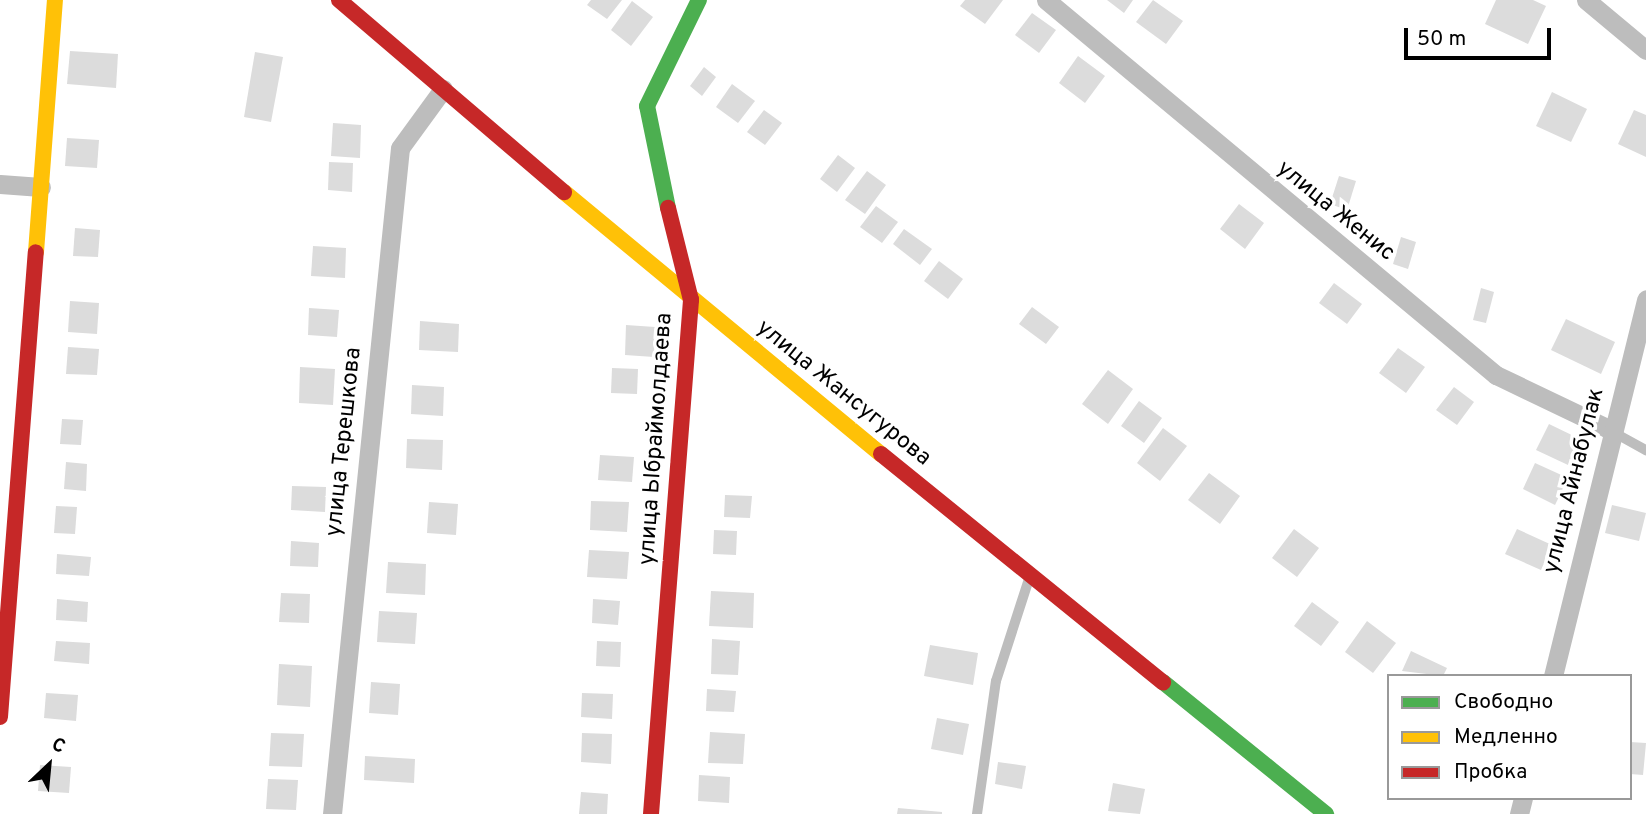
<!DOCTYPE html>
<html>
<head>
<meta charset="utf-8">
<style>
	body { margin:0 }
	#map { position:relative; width:1646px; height:814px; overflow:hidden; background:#fff; font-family:Overpass,sans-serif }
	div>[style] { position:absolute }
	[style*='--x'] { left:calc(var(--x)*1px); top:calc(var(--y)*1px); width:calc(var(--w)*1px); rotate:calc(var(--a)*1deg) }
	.building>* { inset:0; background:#dcdcdc }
	.lane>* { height:10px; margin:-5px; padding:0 5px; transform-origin:5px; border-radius:5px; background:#bdbdbd }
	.street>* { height:19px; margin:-9.5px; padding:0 9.5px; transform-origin:9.5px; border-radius:9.5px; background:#bdbdbd }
	.fast>* { height:16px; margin:-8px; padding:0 8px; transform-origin:8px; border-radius:8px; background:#4caf50 }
	.slow>* { height:16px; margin:-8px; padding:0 8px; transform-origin:8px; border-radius:8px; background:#ffc107 }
	.jam>* { height:16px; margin:-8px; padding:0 8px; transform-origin:8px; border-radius:8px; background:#c62828 }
	span { translate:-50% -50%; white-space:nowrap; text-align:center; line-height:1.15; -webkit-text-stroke:7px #fff; paint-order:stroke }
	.street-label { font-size:23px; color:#000 }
	.legend { position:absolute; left:1387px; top:674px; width:245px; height:126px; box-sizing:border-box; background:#fff; border:2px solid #999; margin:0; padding:9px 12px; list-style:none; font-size:21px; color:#000 }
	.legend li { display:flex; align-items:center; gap:14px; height:35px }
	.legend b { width:35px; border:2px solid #999 }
	.north { position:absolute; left:14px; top:730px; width:70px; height:70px; -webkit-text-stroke:5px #fff; paint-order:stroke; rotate:26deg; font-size:19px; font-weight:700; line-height:28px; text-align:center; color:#000 }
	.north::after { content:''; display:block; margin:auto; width:24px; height:32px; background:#000; clip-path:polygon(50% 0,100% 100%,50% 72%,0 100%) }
	.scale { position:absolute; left:1404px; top:28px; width:147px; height:32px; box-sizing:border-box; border:4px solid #000; border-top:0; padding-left:9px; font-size:21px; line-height:24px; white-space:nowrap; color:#000; -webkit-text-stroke:5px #fff; paint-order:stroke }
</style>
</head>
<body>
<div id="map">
	<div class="building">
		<i style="clip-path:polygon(591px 0,622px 0,607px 19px,587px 5px)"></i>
		<i style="clip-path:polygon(965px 0,1003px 0,985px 24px,960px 6px)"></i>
		<i style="clip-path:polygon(1107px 0,1133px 0,1124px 13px)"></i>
		<i style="clip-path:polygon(1153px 0,1183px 21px,1166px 44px,1136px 22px)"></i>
		<i style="clip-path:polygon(1496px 0,1533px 0,1546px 6px,1528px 44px,1485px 24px)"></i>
		<i style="clip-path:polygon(632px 1px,653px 17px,631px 46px,611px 30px)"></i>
		<i style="clip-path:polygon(1032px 13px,1056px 30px,1039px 53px,1015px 35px)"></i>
		<i style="clip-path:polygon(70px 51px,118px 54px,116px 88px,67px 84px)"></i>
		<i style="clip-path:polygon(255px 52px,283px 57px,271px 122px,244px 117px)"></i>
		<i style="clip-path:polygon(1078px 56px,1105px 76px,1085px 103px,1059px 83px)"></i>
		<i style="clip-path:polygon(704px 67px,716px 77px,702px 96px,690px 86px)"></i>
		<i style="clip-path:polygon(732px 84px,755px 101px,738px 123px,716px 107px)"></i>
		<i style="clip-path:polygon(1552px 92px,1587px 109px,1571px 142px,1536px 126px)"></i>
		<i style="clip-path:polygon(764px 110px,782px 123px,765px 145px,747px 132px)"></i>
		<i style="clip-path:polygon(1634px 110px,1646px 115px,1646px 157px,1618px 144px)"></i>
		<i style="clip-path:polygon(333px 123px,361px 125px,360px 158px,331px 156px)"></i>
		<i style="clip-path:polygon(67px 138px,99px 140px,97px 168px,65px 166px)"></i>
		<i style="clip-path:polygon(838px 155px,855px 168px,837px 192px,820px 179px)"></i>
		<i style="clip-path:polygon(329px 162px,353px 163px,352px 192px,328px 190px)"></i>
		<i style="clip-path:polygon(867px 171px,886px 185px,865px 214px,845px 200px)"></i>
		<i style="clip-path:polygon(1339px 176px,1356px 181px,1347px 210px,1330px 204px)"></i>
		<i style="clip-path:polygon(1239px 204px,1264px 223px,1245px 249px,1220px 229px)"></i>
		<i style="clip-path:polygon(876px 206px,898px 222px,882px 243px,860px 227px)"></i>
		<i style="clip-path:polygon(75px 228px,100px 230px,98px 257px,73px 256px)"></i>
		<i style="clip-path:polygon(904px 229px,932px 249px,920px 265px,893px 244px)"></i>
		<i style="clip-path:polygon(1401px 237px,1416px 242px,1408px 269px,1393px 264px)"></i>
		<i style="clip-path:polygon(313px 246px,346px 248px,345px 278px,311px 276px)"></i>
		<i style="clip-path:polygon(939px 261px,963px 279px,948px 299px,924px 281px)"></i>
		<i style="clip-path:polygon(1334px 283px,1362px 304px,1347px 324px,1319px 303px)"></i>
		<i style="clip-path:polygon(1481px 288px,1494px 292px,1486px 323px,1473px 320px)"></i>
		<i style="clip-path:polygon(70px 301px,99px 303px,97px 334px,68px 332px)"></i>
		<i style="clip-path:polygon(1032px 307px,1059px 327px,1046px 344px,1019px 324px)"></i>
		<i style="clip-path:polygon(309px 308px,339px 310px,337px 337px,308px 335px)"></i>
		<i style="clip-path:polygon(1566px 319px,1615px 342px,1601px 374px,1551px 350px)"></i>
		<i style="clip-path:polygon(420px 321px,459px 324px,458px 352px,419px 350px)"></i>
		<i style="clip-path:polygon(626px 325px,655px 327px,654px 357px,625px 355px)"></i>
		<i style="clip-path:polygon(68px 347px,99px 349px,97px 375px,66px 374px)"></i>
		<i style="clip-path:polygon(1398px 348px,1425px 367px,1406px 393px,1379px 373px)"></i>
		<i style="clip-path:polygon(300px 367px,335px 369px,333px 405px,299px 403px)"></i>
		<i style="clip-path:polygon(612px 368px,638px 369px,637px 394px,611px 393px)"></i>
		<i style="clip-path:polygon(1108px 370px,1133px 389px,1108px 424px,1082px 404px)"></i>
		<i style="clip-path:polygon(412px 385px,444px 387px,443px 416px,411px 414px)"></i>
		<i style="clip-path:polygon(1454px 387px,1474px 402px,1457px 425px,1436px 410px)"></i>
		<i style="clip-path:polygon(1139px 401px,1162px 418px,1144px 443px,1121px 426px)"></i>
		<i style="clip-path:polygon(62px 419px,83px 420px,81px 445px,60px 444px)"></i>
		<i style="clip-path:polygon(1549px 424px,1580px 439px,1568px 465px,1536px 450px)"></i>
		<i style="clip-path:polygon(1163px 428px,1187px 446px,1160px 481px,1137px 463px)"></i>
		<i style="clip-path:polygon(407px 439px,443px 440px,442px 470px,406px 468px)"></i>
		<i style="clip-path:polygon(600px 455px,634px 457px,632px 482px,598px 480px)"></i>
		<i style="clip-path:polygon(66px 462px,87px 464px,86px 491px,64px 489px)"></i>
		<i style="clip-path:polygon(1535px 463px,1568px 478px,1555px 505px,1523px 489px)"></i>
		<i style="clip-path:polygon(1209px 473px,1240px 496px,1220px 524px,1188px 500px)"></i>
		<i style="clip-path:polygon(292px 486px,326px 487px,325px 512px,291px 510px)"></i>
		<i style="clip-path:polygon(725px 495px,752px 496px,750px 518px,724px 517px)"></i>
		<i style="clip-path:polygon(591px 501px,629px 502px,627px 532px,590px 530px)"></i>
		<i style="clip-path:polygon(429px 502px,458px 504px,456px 535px,427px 533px)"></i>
		<i style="clip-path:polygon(1612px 505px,1646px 513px,1639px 541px,1605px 533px)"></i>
		<i style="clip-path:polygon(56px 506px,77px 507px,75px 534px,54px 533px)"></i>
		<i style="clip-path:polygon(1294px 529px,1319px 548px,1297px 577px,1272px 558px)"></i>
		<i style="clip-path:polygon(1517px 529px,1552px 545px,1541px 570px,1505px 554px)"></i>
		<i style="clip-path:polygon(714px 530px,737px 531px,736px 555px,713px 554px)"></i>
		<i style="clip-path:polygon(291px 541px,319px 543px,318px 567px,290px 566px)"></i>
		<i style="clip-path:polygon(589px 550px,629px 552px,627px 579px,587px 577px)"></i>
		<i style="clip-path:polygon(57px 554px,91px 557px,89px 576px,56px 574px)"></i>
		<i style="clip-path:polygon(388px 562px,426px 564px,425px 595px,386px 593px)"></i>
		<i style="clip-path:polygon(711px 591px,754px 593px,753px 628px,709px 626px)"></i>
		<i style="clip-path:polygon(281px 593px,310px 594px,309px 623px,279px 622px)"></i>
		<i style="clip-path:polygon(57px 599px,88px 602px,87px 622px,56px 620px)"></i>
		<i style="clip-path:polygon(593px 599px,620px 601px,618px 625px,592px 623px)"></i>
		<i style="clip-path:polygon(1312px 602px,1339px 622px,1321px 646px,1294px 626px)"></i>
		<i style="clip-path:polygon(379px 611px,417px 613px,415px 644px,377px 642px)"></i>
		<i style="clip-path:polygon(1367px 621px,1396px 643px,1373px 673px,1345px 652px)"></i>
		<i style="clip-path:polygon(712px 639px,740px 641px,738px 675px,711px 674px)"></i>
		<i style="clip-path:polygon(56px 641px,90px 643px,89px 664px,54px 661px)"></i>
		<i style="clip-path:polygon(597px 641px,621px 642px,620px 667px,596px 666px)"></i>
		<i style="clip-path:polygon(930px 645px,978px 653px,973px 685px,924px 676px)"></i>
		<i style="clip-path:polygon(1411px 651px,1447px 668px,1443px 676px,1402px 671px)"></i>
		<i style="clip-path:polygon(279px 664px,312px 666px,310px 707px,277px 705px)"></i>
		<i style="clip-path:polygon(371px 682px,400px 684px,398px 715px,369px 713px)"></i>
		<i style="clip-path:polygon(707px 689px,736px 691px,734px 712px,706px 711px)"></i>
		<i style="clip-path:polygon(46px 693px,78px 695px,76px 721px,44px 718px)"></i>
		<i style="clip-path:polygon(582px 693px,613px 694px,612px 719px,581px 717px)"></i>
		<i style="clip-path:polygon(937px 718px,969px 724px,963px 755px,931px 749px)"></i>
		<i style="clip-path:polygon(710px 732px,745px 734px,743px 764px,708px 763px)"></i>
		<i style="clip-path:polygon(271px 733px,304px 734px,302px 767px,269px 766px)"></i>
		<i style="clip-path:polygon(582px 733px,612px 734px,611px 764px,581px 762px)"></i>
		<i style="clip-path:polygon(1630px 742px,1646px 743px,1643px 775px,1630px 774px)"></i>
		<i style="clip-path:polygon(365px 756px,415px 759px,414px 783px,364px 780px)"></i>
		<i style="clip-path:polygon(998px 762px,1026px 766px,1022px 789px,995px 784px)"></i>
		<i style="clip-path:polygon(40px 765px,71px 767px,69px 793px,38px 791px)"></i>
		<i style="clip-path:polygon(699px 775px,730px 777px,729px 803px,698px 801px)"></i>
		<i style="clip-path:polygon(268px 779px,298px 780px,296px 810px,266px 809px)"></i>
		<i style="clip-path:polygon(1113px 783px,1145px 789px,1140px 814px,1108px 811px)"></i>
		<i style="clip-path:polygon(581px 792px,608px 794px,607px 814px,579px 814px)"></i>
		<i style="clip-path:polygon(898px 808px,942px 812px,942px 814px,897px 814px)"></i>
	</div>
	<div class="lane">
		<i style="--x:1613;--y:432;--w:38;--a:29"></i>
		<i style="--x:977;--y:814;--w:134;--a:-81.9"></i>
		<i style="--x:996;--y:681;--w:107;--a:-72.1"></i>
	</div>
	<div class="street">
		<i style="--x:1046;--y:0;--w:586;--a:39.81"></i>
		<i style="--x:1496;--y:375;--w:130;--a:25.6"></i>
		<i style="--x:1586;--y:0;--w:78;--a:39.8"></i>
		<i style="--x:0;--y:184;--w:41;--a:4.2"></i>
		<i style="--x:1553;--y:676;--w:388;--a:-76.1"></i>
		<i style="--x:332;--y:814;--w:669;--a:-84.17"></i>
		<i style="--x:400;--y:148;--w:73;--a:-53.9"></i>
		<i style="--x:1519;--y:814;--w:16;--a:-76"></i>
	</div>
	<div class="fast">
		<i style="--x:668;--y:208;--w:104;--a:-101.6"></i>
		<i style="--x:647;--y:106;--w:118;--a:-63.9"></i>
		<i style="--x:1163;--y:682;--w:210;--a:39"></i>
	</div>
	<div class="slow">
		<i style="--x:564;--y:192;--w:411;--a:39.6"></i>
		<i style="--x:36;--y:252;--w:253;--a:-85.7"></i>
	</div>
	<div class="jam">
		<i style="--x:339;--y:0;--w:296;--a:40.5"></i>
		<i style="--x:881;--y:454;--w:363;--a:39"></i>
		<i style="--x:0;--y:717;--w:466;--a:-85.6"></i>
		<i style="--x:651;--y:814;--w:516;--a:-85.55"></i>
		<i style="--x:691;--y:300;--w:95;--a:-104"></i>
	</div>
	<div class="street-label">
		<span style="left:1335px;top:212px;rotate:39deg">улица Женис</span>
		<span style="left:843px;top:394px;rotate:39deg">улица Жансугурова</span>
		<span style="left:657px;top:439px;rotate:-86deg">улица Ыбраймолдаева</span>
		<span style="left:345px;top:442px;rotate:-84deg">улица Терешкова</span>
		<span style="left:1575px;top:481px;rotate:-76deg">улица Айнабулак</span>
	</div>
	<ul class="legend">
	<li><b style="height:9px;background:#4caf50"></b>Свободно</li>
	<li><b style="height:9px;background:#ffc107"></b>Медленно</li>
	<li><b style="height:9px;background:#c62828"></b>Пробка</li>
	</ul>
	<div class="north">С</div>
	<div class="scale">50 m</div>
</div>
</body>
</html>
